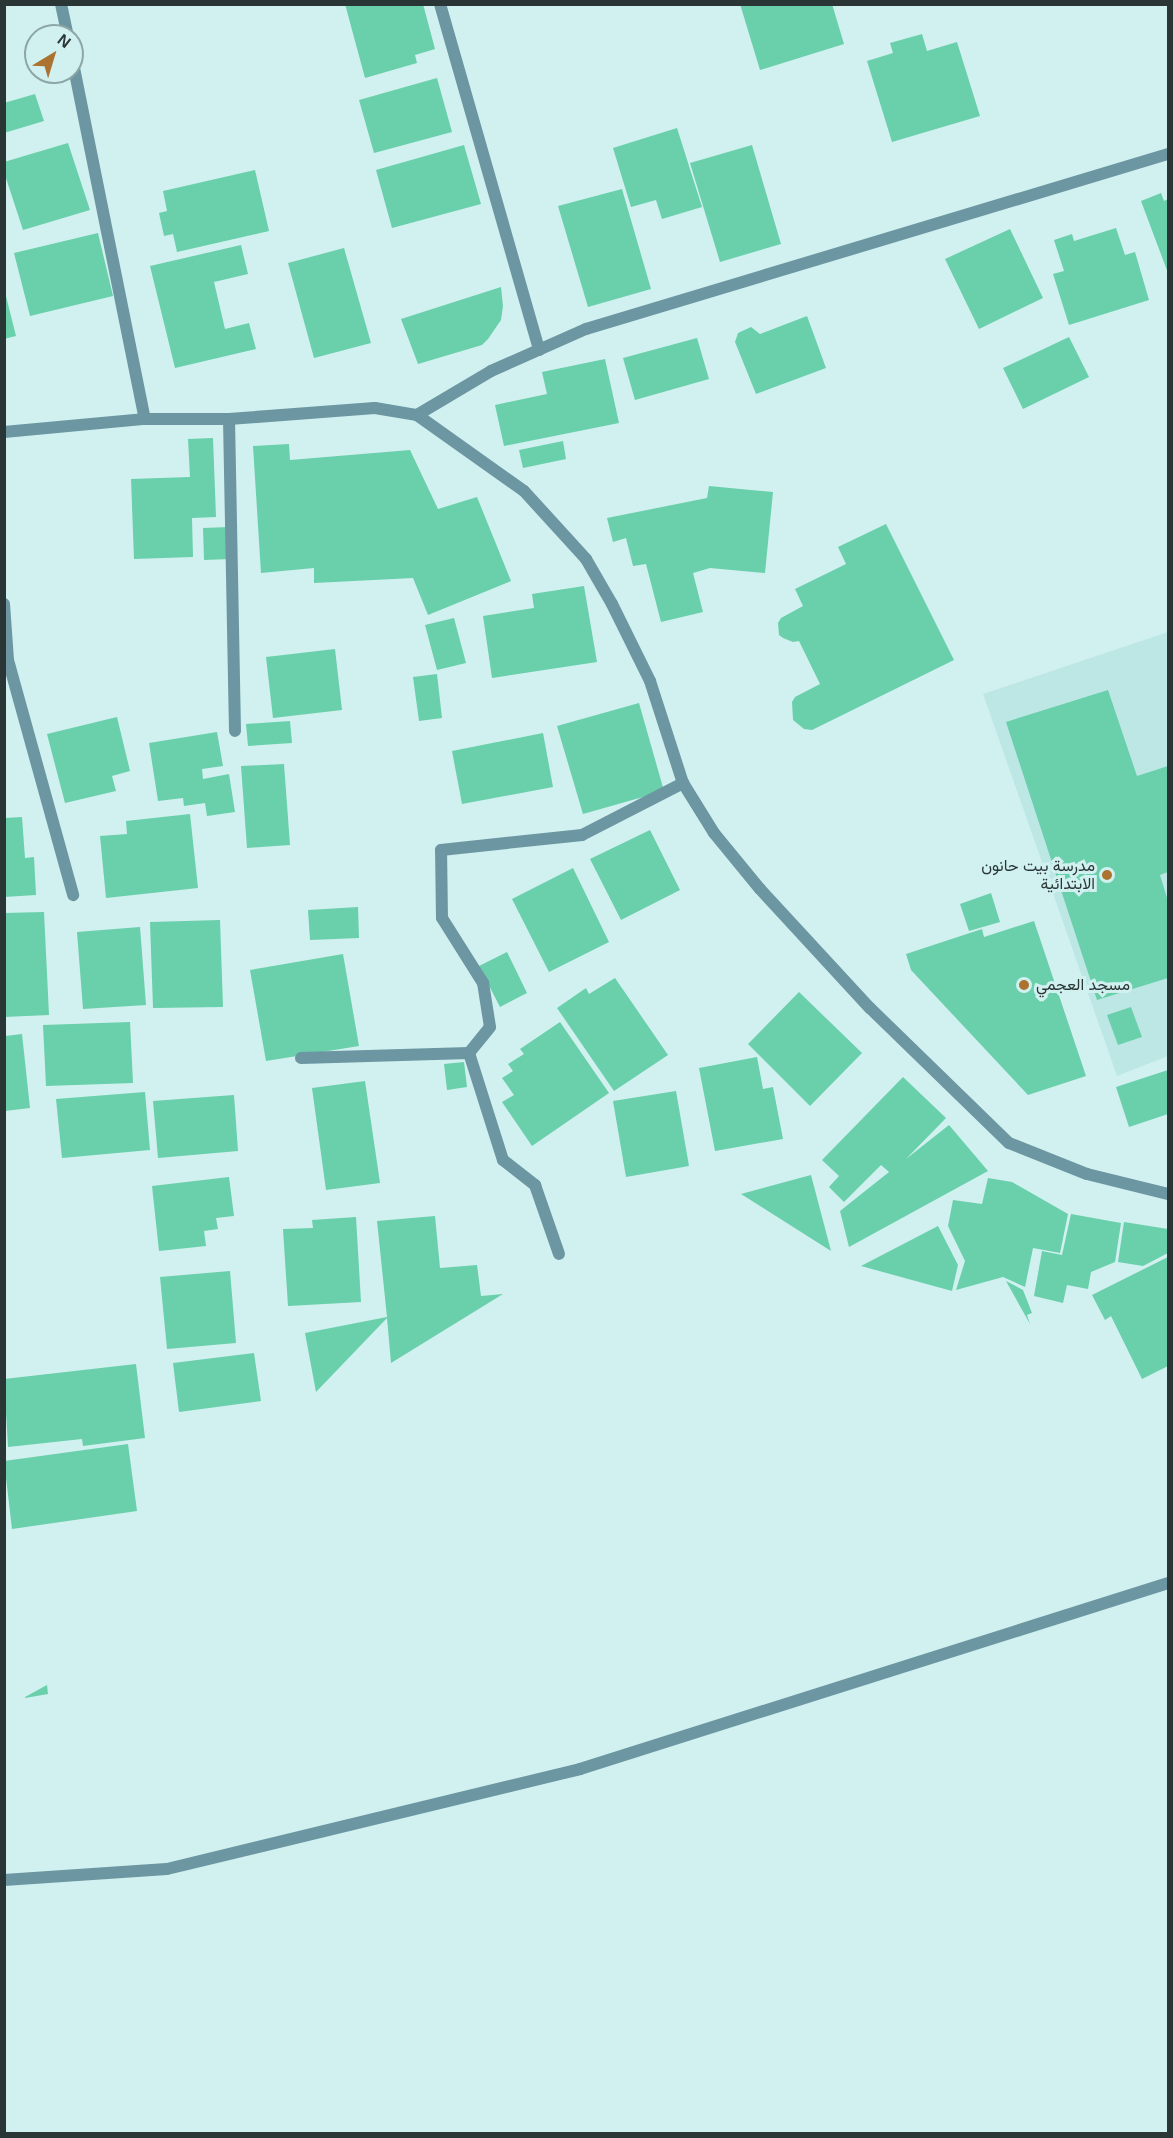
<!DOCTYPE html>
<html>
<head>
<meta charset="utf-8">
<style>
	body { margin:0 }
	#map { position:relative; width:1173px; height:2138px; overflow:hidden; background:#d0f1ef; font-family:Arial,Vazirmatn,sans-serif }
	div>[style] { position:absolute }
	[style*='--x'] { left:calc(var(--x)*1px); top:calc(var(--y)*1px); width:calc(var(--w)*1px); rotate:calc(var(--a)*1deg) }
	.built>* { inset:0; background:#bde7e5 }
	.building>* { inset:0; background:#6acfab }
	.lane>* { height:12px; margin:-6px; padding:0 6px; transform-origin:6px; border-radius:6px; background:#6c96a2 }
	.street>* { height:12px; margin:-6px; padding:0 6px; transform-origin:6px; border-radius:6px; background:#6c96a2 }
	.dots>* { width:16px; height:16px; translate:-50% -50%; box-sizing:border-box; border:3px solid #d0f1ef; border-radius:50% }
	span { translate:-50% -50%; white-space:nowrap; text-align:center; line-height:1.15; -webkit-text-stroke:6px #d0f1ef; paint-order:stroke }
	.poi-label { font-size:16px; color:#2a3636 }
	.right { translate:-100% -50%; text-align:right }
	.left { translate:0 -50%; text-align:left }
	.frame { position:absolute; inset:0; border:6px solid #2a3636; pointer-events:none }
	.north { position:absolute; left:24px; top:24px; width:60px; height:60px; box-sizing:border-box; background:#d0f1ef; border:2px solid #8ea6a5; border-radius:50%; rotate:38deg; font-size:16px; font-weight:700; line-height:24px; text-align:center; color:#2a3636 }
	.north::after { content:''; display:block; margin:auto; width:21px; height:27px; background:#ab7230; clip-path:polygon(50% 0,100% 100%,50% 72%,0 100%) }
</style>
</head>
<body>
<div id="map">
	<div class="built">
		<i style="clip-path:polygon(1168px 632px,1168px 1056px,1117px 1076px,983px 694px)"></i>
	</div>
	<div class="building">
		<i style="clip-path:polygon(345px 4px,423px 4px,435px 49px,415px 55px,417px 63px,365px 78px)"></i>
		<i style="clip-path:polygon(740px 4px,832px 4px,844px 44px,760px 70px)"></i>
		<i style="clip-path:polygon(922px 34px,927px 51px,957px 42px,980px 116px,892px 142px,867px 61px,893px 53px,890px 43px)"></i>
		<i style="clip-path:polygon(437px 78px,452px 132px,374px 153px,359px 100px)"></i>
		<i style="clip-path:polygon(35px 94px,44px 121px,4px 133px,4px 103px)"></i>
		<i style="clip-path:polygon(677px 128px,702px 207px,662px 219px,656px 200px,631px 207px,613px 148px)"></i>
		<i style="clip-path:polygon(68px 143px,90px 210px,23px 230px,4px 172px,4px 162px)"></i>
		<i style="clip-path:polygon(464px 145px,481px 204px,392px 228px,376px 170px)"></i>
		<i style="clip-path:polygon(752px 145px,781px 244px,720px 262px,690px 163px)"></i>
		<i style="clip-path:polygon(255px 170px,269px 231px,177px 252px,173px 234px,164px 236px,159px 213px,167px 211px,163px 191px)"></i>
		<i style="clip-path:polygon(622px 189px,651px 289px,588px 307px,558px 206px)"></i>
		<i style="clip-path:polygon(1161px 193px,1164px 201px,1168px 199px,1168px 273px,1141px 201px)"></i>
		<i style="clip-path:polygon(1116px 228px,1125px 255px,1135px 252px,1149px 300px,1069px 325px,1053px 274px,1064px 271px,1054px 240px,1072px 234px,1074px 241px)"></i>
		<i style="clip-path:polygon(1010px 229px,1043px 298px,979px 329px,945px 259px)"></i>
		<i style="clip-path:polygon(98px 233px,113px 296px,30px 316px,14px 253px)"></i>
		<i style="clip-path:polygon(241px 245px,248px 274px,214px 282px,225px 329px,249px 323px,256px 349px,175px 368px,150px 266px)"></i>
		<i style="clip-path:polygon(344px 248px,371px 343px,314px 358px,288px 263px)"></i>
		<i style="clip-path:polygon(501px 287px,503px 306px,501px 320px,488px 339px,482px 345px,418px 364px,401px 319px)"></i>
		<i style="clip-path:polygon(5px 292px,16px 336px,4px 339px,4px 293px)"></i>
		<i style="clip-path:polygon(807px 316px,826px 368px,756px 394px,735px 342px,738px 333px,751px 327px,760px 334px)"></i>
		<i style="clip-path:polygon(1069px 337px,1089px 377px,1023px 409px,1003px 368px)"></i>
		<i style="clip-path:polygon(697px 338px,709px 379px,635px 400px,623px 358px)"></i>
		<i style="clip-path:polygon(605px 359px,619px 423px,504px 446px,495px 405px,547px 394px,542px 372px)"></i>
		<i style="clip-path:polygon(213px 438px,216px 517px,192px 518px,193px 557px,134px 559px,131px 479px,190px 477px,188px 439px)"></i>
		<i style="clip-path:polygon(563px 441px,566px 459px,523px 468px,519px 450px)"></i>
		<i style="clip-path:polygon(289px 444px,290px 460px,410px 450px,438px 509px,477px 497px,511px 581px,428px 615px,413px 578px,314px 583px,314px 568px,261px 573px,253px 446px)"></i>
		<i style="clip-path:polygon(709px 486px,773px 492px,765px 573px,710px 568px,693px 573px,703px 612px,661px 622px,646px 564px,633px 566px,626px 538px,613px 542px,607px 518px,707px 498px)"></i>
		<i style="clip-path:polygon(886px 524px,954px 660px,812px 730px,804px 729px,793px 720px,792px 702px,795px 697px,820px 684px,799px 641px,793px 642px,783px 638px,779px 635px,778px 623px,781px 618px,803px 606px,795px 589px,846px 564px,838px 547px)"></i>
		<i style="clip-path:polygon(229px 527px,230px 559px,204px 560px,203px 528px)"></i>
		<i style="clip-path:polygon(584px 586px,597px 662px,492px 678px,483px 616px,534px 608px,532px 594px)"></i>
		<i style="clip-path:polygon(454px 618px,466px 663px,437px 670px,425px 625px)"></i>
		<i style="clip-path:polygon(335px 649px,342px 710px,273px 718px,266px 657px)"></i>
		<i style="clip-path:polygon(437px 674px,442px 718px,419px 721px,413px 677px)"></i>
		<i style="clip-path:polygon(1108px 690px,1137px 776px,1168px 766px,1168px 872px,1160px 875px,1168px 901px,1168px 978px,1097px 1000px,1006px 722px)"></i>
		<i style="clip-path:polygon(639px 703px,664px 791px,583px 814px,557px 726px)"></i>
		<i style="clip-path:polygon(117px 717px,130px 771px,112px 776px,116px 791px,65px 803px,47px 734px)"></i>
		<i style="clip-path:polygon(290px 721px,292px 743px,248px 746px,246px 724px)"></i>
		<i style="clip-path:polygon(217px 732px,223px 766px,202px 769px,203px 779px,229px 774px,235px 812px,207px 816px,205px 803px,184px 806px,183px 798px,158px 801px,149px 743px)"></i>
		<i style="clip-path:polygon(543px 733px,553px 787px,462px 804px,452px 751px)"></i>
		<i style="clip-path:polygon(284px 764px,290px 845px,247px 848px,241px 766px)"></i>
		<i style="clip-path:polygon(190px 814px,198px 888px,106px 898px,100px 836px,127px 834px,126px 821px)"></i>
		<i style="clip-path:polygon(22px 817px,25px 858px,34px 857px,36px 895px,4px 897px,4px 818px)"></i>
		<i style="clip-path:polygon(650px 830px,680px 890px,621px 920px,590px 859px)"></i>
		<i style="clip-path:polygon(573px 868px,609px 942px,549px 972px,512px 899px)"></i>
		<i style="clip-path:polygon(991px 893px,1000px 922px,969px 931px,960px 904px)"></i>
		<i style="clip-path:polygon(358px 907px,359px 938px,310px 940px,308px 910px)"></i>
		<i style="clip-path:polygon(44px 912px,49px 1015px,4px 1017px,4px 913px)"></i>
		<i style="clip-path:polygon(220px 920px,223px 1007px,153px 1008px,150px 922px)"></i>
		<i style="clip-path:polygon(1034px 921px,1086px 1076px,1028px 1095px,911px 970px,906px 954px,982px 929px,984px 937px)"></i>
		<i style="clip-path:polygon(140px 927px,146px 1005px,83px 1009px,77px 932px)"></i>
		<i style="clip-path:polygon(507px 952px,527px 993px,500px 1007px,479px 966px)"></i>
		<i style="clip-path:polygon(343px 954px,359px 1046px,266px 1061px,250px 970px)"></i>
		<i style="clip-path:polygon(615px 978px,668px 1055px,614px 1091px,557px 1008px,586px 988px,589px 994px)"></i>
		<i style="clip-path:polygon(799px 992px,862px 1053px,810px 1106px,748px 1044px)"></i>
		<i style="clip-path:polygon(1131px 1007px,1142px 1037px,1118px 1045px,1107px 1015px)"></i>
		<i style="clip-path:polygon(130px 1022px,133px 1083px,46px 1086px,43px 1025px)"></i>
		<i style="clip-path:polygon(560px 1022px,609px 1093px,532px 1146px,502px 1102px,514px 1095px,502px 1078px,513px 1071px,508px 1064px,524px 1054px,520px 1049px)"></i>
		<i style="clip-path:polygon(22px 1034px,30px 1108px,5px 1111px,5px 1036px)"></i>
		<i style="clip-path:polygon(757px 1057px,763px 1089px,773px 1087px,783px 1139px,715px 1151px,699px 1068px)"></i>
		<i style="clip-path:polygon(464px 1062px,467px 1087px,447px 1090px,444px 1064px)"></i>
		<i style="clip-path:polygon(1168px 1070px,1168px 1114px,1129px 1127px,1116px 1087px)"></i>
		<i style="clip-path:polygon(903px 1077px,946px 1118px,906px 1159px,949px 1125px,988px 1171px,849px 1247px,840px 1211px,889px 1172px,881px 1165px,844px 1202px,829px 1187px,839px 1176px,822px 1160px)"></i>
		<i style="clip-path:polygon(365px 1081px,380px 1183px,326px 1190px,312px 1088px)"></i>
		<i style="clip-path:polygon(676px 1091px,689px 1166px,626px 1177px,613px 1101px)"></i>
		<i style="clip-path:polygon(145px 1092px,150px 1150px,62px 1158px,56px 1099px)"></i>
		<i style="clip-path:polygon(234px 1095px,238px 1151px,158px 1158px,153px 1101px)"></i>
		<i style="clip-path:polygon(811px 1175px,831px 1251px,741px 1194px)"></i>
		<i style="clip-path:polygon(229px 1177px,234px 1216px,216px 1218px,218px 1229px,204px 1231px,206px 1246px,159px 1251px,152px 1186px)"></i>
		<i style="clip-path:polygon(988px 1178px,1012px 1182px,1068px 1214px,1060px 1253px,1033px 1248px,1025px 1287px,1003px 1277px,956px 1290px,965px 1261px,948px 1226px,953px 1200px,982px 1204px)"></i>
		<i style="clip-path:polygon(1071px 1214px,1121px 1223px,1115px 1262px,1091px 1272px,1088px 1289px,1067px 1285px,1063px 1303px,1034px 1296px,1042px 1251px,1062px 1255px)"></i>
		<i style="clip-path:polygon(435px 1216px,440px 1268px,477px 1265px,481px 1296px,503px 1294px,391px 1363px,387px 1318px,316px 1392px,305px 1333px,387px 1317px,377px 1221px)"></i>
		<i style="clip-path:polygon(356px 1217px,361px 1302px,288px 1306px,283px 1229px,313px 1228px,312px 1220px)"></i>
		<i style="clip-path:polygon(1124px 1222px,1168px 1229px,1168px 1253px,1143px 1266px,1118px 1262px)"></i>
		<i style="clip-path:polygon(938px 1226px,958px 1265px,952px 1291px,861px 1266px)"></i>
		<i style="clip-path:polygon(1168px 1257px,1168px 1366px,1142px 1379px,1111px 1316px,1105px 1320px,1092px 1295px)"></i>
		<i style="clip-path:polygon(230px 1271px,236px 1343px,167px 1349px,160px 1277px)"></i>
		<i style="clip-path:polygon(1006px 1281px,1023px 1290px,1032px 1313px,1027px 1315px,1030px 1324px)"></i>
		<i style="clip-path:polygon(254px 1353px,261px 1401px,179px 1412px,173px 1363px)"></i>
		<i style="clip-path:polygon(136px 1364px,145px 1438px,83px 1446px,82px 1439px,8px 1447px,4px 1379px)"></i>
		<i style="clip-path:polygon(128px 1444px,137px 1511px,12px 1529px,4px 1461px)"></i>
		<i style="clip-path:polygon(47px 1685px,48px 1694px,25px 1698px,25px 1697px)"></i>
	</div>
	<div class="lane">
		<i style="--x:440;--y:4;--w:360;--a:74"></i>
	</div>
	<div class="street">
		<i style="--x:61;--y:4;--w:33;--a:78"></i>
		<i style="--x:72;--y:58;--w:368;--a:78.6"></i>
		<i style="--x:417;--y:415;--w:86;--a:-30.7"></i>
		<i style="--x:491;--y:371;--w:104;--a:-23.9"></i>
		<i style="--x:586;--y:329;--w:608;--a:-16.74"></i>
		<i style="--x:229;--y:419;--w:312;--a:88.9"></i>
		<i style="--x:4;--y:432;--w:142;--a:-5.3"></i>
		<i style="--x:145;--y:419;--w:84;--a:0"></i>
		<i style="--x:229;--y:419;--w:146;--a:-4.3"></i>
		<i style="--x:375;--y:408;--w:43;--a:9.5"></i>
		<i style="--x:417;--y:415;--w:131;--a:35.4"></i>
		<i style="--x:524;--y:491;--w:92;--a:47.6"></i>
		<i style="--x:586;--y:559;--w:52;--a:60"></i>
		<i style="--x:612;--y:604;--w:86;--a:63.7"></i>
		<i style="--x:650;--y:681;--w:107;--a:72.1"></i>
		<i style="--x:683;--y:783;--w:59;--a:58.2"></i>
		<i style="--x:714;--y:833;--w:72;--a:50.6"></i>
		<i style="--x:760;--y:889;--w:162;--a:47.3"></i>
		<i style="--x:870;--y:1008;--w:194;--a:44.2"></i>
		<i style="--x:1009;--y:1143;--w:84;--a:21.7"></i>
		<i style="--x:1087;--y:1174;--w:83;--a:13.9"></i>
		<i style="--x:4;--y:604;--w:56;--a:85.9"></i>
		<i style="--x:8;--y:660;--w:244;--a:74.5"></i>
		<i style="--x:469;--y:1053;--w:112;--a:72.4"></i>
		<i style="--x:503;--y:1160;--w:41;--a:38"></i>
		<i style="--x:535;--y:1185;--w:73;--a:70.8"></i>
		<i style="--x:301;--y:1058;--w:168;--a:-1.7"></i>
		<i style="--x:469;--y:1053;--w:33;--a:-51"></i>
		<i style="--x:490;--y:1027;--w:45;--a:-99"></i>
		<i style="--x:483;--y:983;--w:77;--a:-122.2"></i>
		<i style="--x:442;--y:918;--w:68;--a:-90.8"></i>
		<i style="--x:441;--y:850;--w:142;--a:-6.1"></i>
		<i style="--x:582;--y:835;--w:114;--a:-27.2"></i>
		<i style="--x:4;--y:1880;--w:163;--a:-3.9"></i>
		<i style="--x:167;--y:1869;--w:425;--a:-13.6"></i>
		<i style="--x:580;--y:1769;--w:617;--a:-17.55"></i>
	</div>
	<div class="dots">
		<i style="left:1107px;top:875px;background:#ab7230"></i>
		<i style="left:1024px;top:985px;background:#ab7230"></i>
	</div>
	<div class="poi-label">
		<span class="right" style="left:1095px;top:875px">مدرسة بيت حانون<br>الابتدائية</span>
		<span class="left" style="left:1036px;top:985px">مسجد العجمي</span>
	</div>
	<div class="frame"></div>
	<div class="north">N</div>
</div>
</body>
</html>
